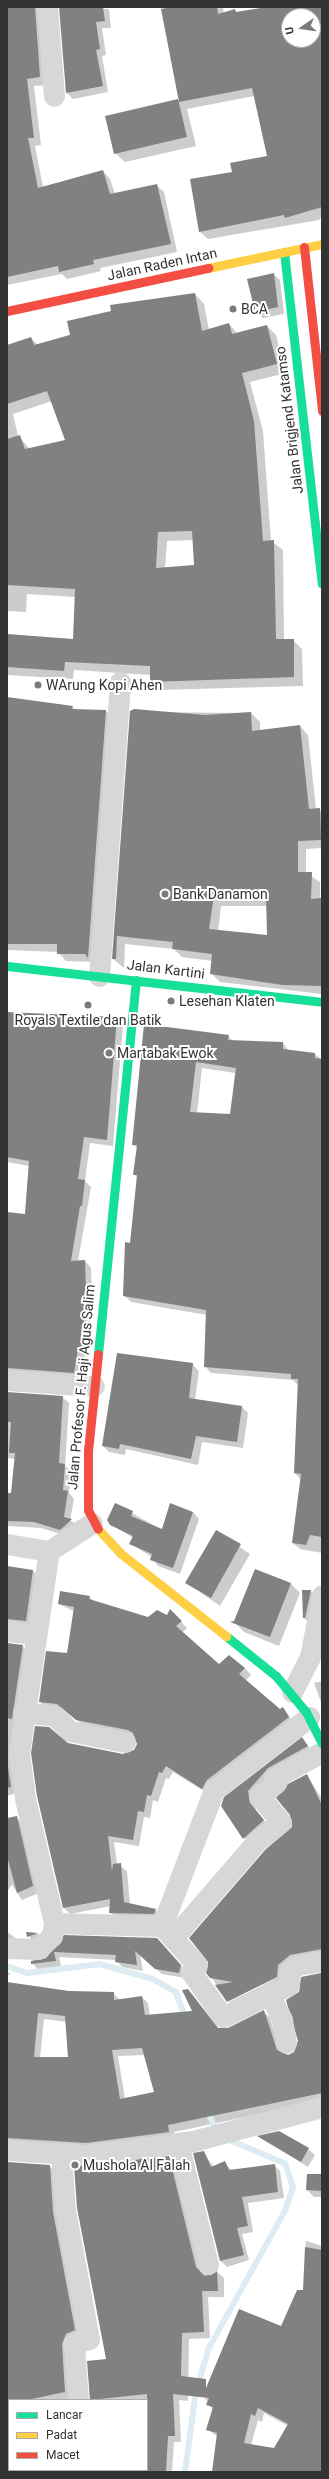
<!DOCTYPE html>
<html>
<head>
<meta charset="utf-8">
<style>
	body { margin:0 }
	#map { position:relative; width:329px; height:2479px; overflow:hidden; background:#fff; font-family:Roboto,sans-serif }
	div>[style] { position:absolute }
	.shadow>* { inset:0; background:#0003 }
	.stream>* { height:5.5px; margin:-2.75px; padding:0 2.75px; transform-origin:2.75px; border-radius:2.75px; background:#ddebf3 }
	.building>* { inset:0; background:#818181 }
	.street>* { height:21px; margin:-10.5px; padding:0 10.5px; transform-origin:10.5px; border-radius:10.5px; background:#d7d7d7 }
	.fast>* { height:9px; margin:-4.5px; padding:0 4.5px; transform-origin:4.5px; border-radius:4.5px; background:#16e098 }
	.slow>* { height:9px; margin:-4.5px; padding:0 4.5px; transform-origin:4.5px; border-radius:4.5px; background:#ffcf43 }
	.jam>* { height:9px; margin:-4.5px; padding:0 4.5px; transform-origin:4.5px; border-radius:4.5px; background:#f24e42 }
	.dots>* { width:11px; height:11px; translate:-50% -50%; box-sizing:border-box; border:2px solid #fff; border-radius:50% }
	span { translate:-50% -50%; white-space:nowrap; text-align:center; line-height:1.15; -webkit-text-stroke:4px #fff; paint-order:stroke }
	.street-label { font-size:14px; color:#333 }
	.poi-label { font-size:14px; color:#333 }
	.left { translate:0 -50%; text-align:left }
	.frame { position:absolute; inset:0; border:8px solid #333; pointer-events:none }
	.legend { position:absolute; left:8px; top:2399px; width:140px; height:72px; box-sizing:border-box; background:#fff; border:1px solid #adadad; margin:0; padding:5px 7px; list-style:none; font-size:12px; color:#333 }
	.legend li { display:flex; align-items:center; gap:8px; height:20px }
	.legend b { width:20px; border:1px solid #adadad }
	.north { position:absolute; left:281px; top:8px; width:40px; height:40px; box-sizing:border-box; background:#fff; border:1px solid #adadad; border-radius:50%; rotate:257deg; font-size:11px; font-weight:700; line-height:16px; text-align:center; color:#333 }
	.north::after { content:''; display:block; margin:auto; width:14px; height:18px; background:#7a7a7a; clip-path:polygon(50% 0,100% 100%,50% 72%,0 100%) }
</style>
</head>
<body>
<div id="map">
	<div class="shadow">
		<div style="clip-path:polygon(7px 7px,36px 7px,43px 13px,48px 85px,34px 86px,41px 145px,35px 146px,43px 187px,103px 171px,110px 179px,115px 194px,156px 185px,164px 192px,177px 252px,100px 268px,101px 271px,67px 279px,62px 274px,7px 285px)"></div>
		<div style="clip-path:polygon(60px 7px,109px 9px,111px 28px,102px 28px,106px 55px,102px 56px,108px 92px,73px 99px,67px 93px)"></div>
		<div style="clip-path:polygon(evenodd,176px 7px,223px 7px,224px 14px,322px 7px,322px 216px,319px 220px,208px 239px,200px 232px,233px 173px,268px 157px,254px 96px,187px 109px,196px 146px,125px 162px,115px 153px,178px 100px,180px 102px,162px 10px,176px 7px,289px 16px,313px 16px,313px 40px,289px 40px,289px 16px)"></div>
		<div style="clip-path:polygon(273px 274px,280px 280px,284px 314px,263px 318px,256px 312px,249px 280px)"></div>
		<div style="clip-path:polygon(321px 274px,322px 274px,322px 286px)"></div>
		<div style="clip-path:polygon(evenodd,195px 294px,204px 304px,209px 330px,229px 324px,238px 334px,267px 326px,276px 335px,286px 373px,250px 382px,263px 431px,271px 541px,283px 550px,284px 640px,293px 640px,302px 649px,303px 686px,160px 690px,151px 681px,151px 675px,74px 670px,73px 679px,7px 675px,7px 635px,74px 640px,76px 597px,27px 594px,26px 612px,7px 611px,7px 346px,31px 338px,38px 345px,195px 294px,52px 401px,66px 441px,30px 449px,18px 436px,13px 414px,52px 401px,195px 294px,194px 540px,195px 566px,165px 568px,167px 541px,194px 540px)"></div>
		<div style="clip-path:polygon(7px 698px,72px 707px,76px 710px,106px 711px,113px 719px,93px 962px,66px 961px,58px 952px,7px 950px)"></div>
		<div style="clip-path:polygon(evenodd,131px 712px,251px 713px,260px 722px,260px 731px,300px 726px,308px 735px,316px 809px,322px 812px,322px 848px,306px 849px,306px 873px,320px 882px,322px 994px,220px 982px,211px 973px,212px 961px,182px 957px,174px 949px,125px 944px,124px 968px,113px 959px,131px 712px,221px 906px,267px 906px,269px 936px,218px 931px,221px 906px)"></div>
		<div style="clip-path:polygon(7px 1013px,116px 1018px,123px 1024px,113px 1146px,90px 1143px,85px 1181px,91px 1187px,78px 1261px,85px 1261px,91px 1268px,92px 1299px,88px 1355px,85px 1355px,80px 1379px,7px 1370px,7px 1213px,25px 1215px,29px 1166px,7px 1162px)"></div>
		<div style="clip-path:polygon(evenodd,145px 1025px,228px 1036px,233px 1041px,283px 1043px,289px 1051px,315px 1054px,322px 1060px,322px 1553px,300px 1549px,293px 1543px,301px 1480px,295px 1473px,298px 1385px,293px 1380px,211px 1373px,205px 1366px,207px 1315px,131px 1302px,124px 1295px,138px 1178px,134px 1174px,138px 1149px,133px 1144px,145px 1025px,202px 1068px,235px 1073px,231px 1115px,197px 1113px,202px 1068px)"></div>
		<div style="clip-path:polygon(192px 1364px,199px 1371px,195px 1400px,242px 1407px,248px 1413px,243px 1448px,202px 1442px,198px 1465px,126px 1449px,125px 1455px,109px 1452px,103px 1446px)"></div>
		<div style="clip-path:polygon(7px 1393px,62px 1397px,69px 1403px,65px 1466px,71px 1471px,69px 1493px,74px 1499px,70px 1520px,78px 1526px,67px 1536px,41px 1528px,7px 1526px,7px 1494px,12px 1494px,15px 1459px,7px 1458px)"></div>
		<div style="clip-path:polygon(116px 1504px,162px 1530px,193px 1512px,199px 1519px,180px 1574px,158px 1566px,152px 1557px,131px 1544px,133px 1538px,111px 1524px)"></div>
		<div style="clip-path:polygon(216px 1531px,250px 1554px,220px 1606px,187px 1583px)"></div>
		<div style="clip-path:polygon(7px 1567px,33px 1571px,39px 1577px,33px 1627px,7px 1629px)"></div>
		<div style="clip-path:polygon(255px 1570px,291px 1584px,300px 1593px,279px 1646px,244px 1632px,235px 1623px)"></div>
		<div style="clip-path:polygon(303px 1591px,311px 1591px,317px 1598px,310px 1624px,304px 1618px)"></div>
		<div style="clip-path:polygon(89px 1597px,95px 1602px,148px 1619px,168px 1616px,171px 1611px,187px 1628px,182px 1633px,220px 1666px,245px 1668px,251px 1675px,245px 1681px,280px 1710px,283px 1708px,295px 1724px,209px 1794px,173px 1772px,169px 1779px,166px 1778px,158px 1802px,153px 1800px,150px 1818px,144px 1817px,139px 1846px,114px 1842px,117px 1864px,127px 1871px,130px 1904px,155px 1910px,162px 1916px,117px 1919px,110px 1912px,111px 1906px,70px 1914px,64px 1908px,38px 1796px,67px 1744px,123px 1755px,134px 1751px,138px 1744px,135px 1737px,84px 1726px,65px 1710px,46px 1708px,40px 1702px,68px 1654px,75px 1612px,59px 1604px)"></div>
		<div style="clip-path:polygon(7px 1643px,22px 1646px,29px 1652px,17px 1793px,7px 1796px)"></div>
		<div style="clip-path:polygon(322px 1681px,322px 1705px,314px 1683px)"></div>
		<div style="clip-path:polygon(302px 1739px,314px 1753px,254px 1798px,256px 1811px,270px 1827px,250px 1845px,222px 1806px)"></div>
		<div style="clip-path:polygon(307px 1775px,322px 1799px,322px 1956px,283px 1984px,234px 2008px,229px 2002px,282px 1976px,227px 2000px,211px 1977px,293px 1827px)"></div>
		<div style="clip-path:polygon(17px 1818px,23px 1824px,39px 1893px,22px 1900px,12px 1885px,7px 1891px,7px 1819px)"></div>
		<div style="clip-path:polygon(7px 1932px,17px 1939px,7px 1946px)"></div>
		<div style="clip-path:polygon(27px 1933px,38px 1934px,43px 1939px,34px 1943px)"></div>
		<div style="clip-path:polygon(65px 1936px,162px 1945px,187px 1972px,185px 1978px,162px 1974px,140px 1955px,143px 1971px,122px 1967px,116px 1960px,59px 1957px,61px 1966px,38px 1970px,32px 1962px,47px 1959px)"></div>
		<div style="clip-path:polygon(7px 1971px,11px 1975px,7px 1975px)"></div>
		<div style="clip-path:polygon(evenodd,320px 1974px,322px 2101px,174px 2132px,175px 2138px,93px 2149px,7px 2148px,7px 2001px,69px 1992px,113px 1993px,120px 2000px,142px 1997px,148px 2003px,150px 2016px,194px 2012px,188px 1990px,219px 2029px,228px 2029px,264px 2012px,270px 2018px,281px 2053px,288px 2056px,295px 2053px,299px 2041px,300px 1992px,320px 1974px,44px 2019px,67px 2022px,69px 2058px,40px 2058px,44px 2019px,320px 1974px,144px 2055px,155px 2093px,125px 2099px,118px 2056px,144px 2055px)"></div>
		<div style="clip-path:polygon(259px 2137px,308px 2149px,315px 2155px,308px 2167px)"></div>
		<div style="clip-path:polygon(203px 2152px,214px 2167px,224px 2162px,232px 2171px,274px 2165px,280px 2171px,284px 2198px,248px 2203px,253px 2232px,242px 2234px,249px 2260px,227px 2267px,221px 2261px)"></div>
		<div style="clip-path:polygon(169px 2157px,175px 2164px,203px 2275px,217px 2272px,224px 2278px,224px 2297px,208px 2297px,210px 2338px,189px 2339px,188px 2401px,179px 2400px,181px 2442px,174px 2442px,172px 2472px,96px 2472px,147px 2470px,147px 2400px,90px 2400px,88px 2362px,107px 2360px)"></div>
		<div style="clip-path:polygon(7px 2162px,49px 2166px,56px 2172px,81px 2337px,72px 2400px,9px 2400px,9px 2470px,79px 2472px,7px 2472px)"></div>
		<div style="clip-path:polygon(322px 2175px,322px 2197px,314px 2197px,307px 2190px)"></div>
		<div style="clip-path:polygon(evenodd,306px 2241px,322px 2246px,322px 2472px,213px 2472px,218px 2437px,207px 2429px,213px 2410px,204px 2397px,282px 2328px,304px 2291px,306px 2241px,264px 2413px,288px 2426px,275px 2450px,251px 2445px,258px 2420px,262px 2422px,264px 2413px)"></div>
	</div>
	<div class="stream">
		<div style="left:7px;top:1966px;width:21px;rotate:19deg"></div>
		<div style="left:27px;top:1973px;width:74px;rotate:-7deg"></div>
		<div style="left:100px;top:1964px;width:55px;rotate:15.8deg"></div>
		<div style="left:153px;top:1979px;width:26px;rotate:29deg"></div>
		<div style="left:176px;top:1992px;width:28px;rotate:69deg"></div>
		<div style="left:207px;top:2109px;width:24px;rotate:66deg"></div>
		<div style="left:185px;top:2472px;width:82px;rotate:-82.3deg"></div>
		<div style="left:196px;top:2391px;width:45px;rotate:-73.2deg"></div>
		<div style="left:209px;top:2348px;width:157px;rotate:-61deg"></div>
		<div style="left:285px;top:2211px;width:24px;rotate:-71deg"></div>
		<div style="left:293px;top:2188px;width:25px;rotate:-108deg"></div>
		<div style="left:285px;top:2164px;width:64px;rotate:-157deg"></div>
	</div>
	<div class="building">
		<div style="clip-path:polygon(7px 7px,35px 7px,40px 77px,27px 79px,34px 138px,28px 138px,38px 188px,103px 170px,110px 194px,157px 184px,171px 244px,93px 260px,94px 264px,59px 272px,58px 266px,7px 277px)"></div>
		<div style="clip-path:polygon(59px 7px,103px 7px,105px 21px,96px 22px,100px 49px,96px 50px,103px 86px,66px 93px)"></div>
		<div style="clip-path:polygon(evenodd,171px 7px,217px 7px,218px 14px,235px 9px,236px 12px,261px 8px,322px 7px,322px 207px,285px 218px,284px 215px,199px 232px,190px 179px,232px 172px,230px 163px,267px 156px,252px 88px,179px 102px,161px 9px,171px 7px,289px 16px,313px 16px,313px 40px,289px 40px,289px 16px)"></div>
		<div style="clip-path:polygon(178px 99px,187px 137px,114px 154px,105px 116px)"></div>
		<div style="clip-path:polygon(274px 273px,278px 307px,255px 312px,247px 279px)"></div>
		<div style="clip-path:polygon(evenodd,195px 293px,202px 331px,229px 323px,232px 334px,267px 325px,277px 364px,242px 373px,254px 421px,263px 541px,274px 540px,276px 639px,294px 639px,294px 677px,150px 682px,150px 666px,65px 662px,64px 671px,7px 667px,7px 634px,73px 639px,75px 589px,7px 585px,7px 439px,20px 435px,25px 449px,65px 440px,47px 391px,7px 404px,7px 345px,31px 337px,34px 345px,70px 335px,67px 321px,111px 311px,110px 305px,195px 293px,192px 531px,194px 565px,156px 568px,158px 532px,192px 531px)"></div>
		<div style="clip-path:polygon(7px 697px,73px 706px,72px 709px,106px 710px,88px 958px,85px 954px,57px 954px,57px 944px,7px 944px)"></div>
		<div style="clip-path:polygon(evenodd,134px 709px,205px 715px,251px 712px,252px 731px,300px 725px,309px 809px,320px 808px,321px 840px,298px 841px,298px 872px,312px 872px,311px 899px,321px 898px,322px 986px,283px 985px,210px 974px,212px 954px,172px 949px,173px 942px,117px 936px,116px 959px,112px 959px,130px 711px,134px 709px,214px 896px,266px 898px,267px 935px,209px 929px,214px 896px)"></div>
		<div style="clip-path:polygon(7px 1012px,117px 1017px,107px 1140px,84px 1137px,78px 1179px,85px 1180px,82px 1206px,80px 1206px,71px 1261px,85px 1260px,86px 1292px,82px 1349px,78px 1349px,74px 1373px,7px 1368px,7px 1212px,25px 1214px,29px 1161px,7px 1157px)"></div>
		<div style="clip-path:polygon(evenodd,144px 1024px,229px 1035px,228px 1040px,283px 1042px,283px 1049px,315px 1053px,315px 1058px,322px 1059px,322px 1537px,310px 1535px,306px 1545px,292px 1543px,301px 1474px,294px 1473px,298px 1379px,291px 1379px,291px 1374px,204px 1367px,206px 1310px,123px 1296px,125px 1242px,130px 1243px,137px 1175px,133px 1175px,137px 1145px,132px 1145px,144px 1024px,196px 1062px,236px 1068px,230px 1114px,190px 1112px,196px 1062px)"></div>
		<div style="clip-path:polygon(117px 1353px,193px 1363px,189px 1398px,242px 1406px,237px 1442px,196px 1436px,191px 1459px,120px 1444px,119px 1449px,102px 1446px)"></div>
		<div style="clip-path:polygon(7px 1392px,63px 1396px,59px 1463px,65px 1464px,63px 1490px,68px 1491px,64px 1517px,72px 1519px,60px 1530px,34px 1522px,7px 1521px,7px 1493px,11px 1493px,15px 1453px,9px 1453px,11px 1422px,7px 1422px)"></div>
		<div style="clip-path:polygon(115px 1503px,133px 1511px,131px 1516px,162px 1529px,170px 1503px,193px 1512px,173px 1568px,150px 1560px,152px 1554px,129px 1544px,133px 1536px,110px 1525px,107px 1520px)"></div>
		<div style="clip-path:polygon(216px 1530px,241px 1544px,211px 1598px,185px 1583px)"></div>
		<div style="clip-path:polygon(7px 1566px,33px 1570px,26px 1621px,7px 1619px)"></div>
		<div style="clip-path:polygon(255px 1569px,291px 1583px,270px 1637px,230px 1622px,234px 1621px)"></div>
		<div style="clip-path:polygon(302px 1590px,311px 1590px,305px 1618px,303px 1618px)"></div>
		<div style="clip-path:polygon(60px 1591px,90px 1596px,89px 1599px,148px 1617px,157px 1610px,167px 1615px,170px 1609px,182px 1621px,176px 1626px,219px 1664px,229px 1655px,245px 1668px,239px 1674px,280px 1709px,283px 1707px,289px 1717px,207px 1780px,202px 1789px,166px 1766px,162px 1773px,159px 1772px,151px 1796px,147px 1795px,144px 1812px,138px 1811px,133px 1840px,108px 1836px,112px 1871px,113px 1864px,121px 1863px,124px 1902px,156px 1909px,154px 1914px,109px 1913px,110px 1899px,63px 1908px,37px 1796px,31px 1753px,35px 1726px,49px 1727px,68px 1743px,123px 1754px,134px 1750px,137px 1744px,133px 1733px,128px 1730px,76px 1720px,57px 1704px,39px 1702px,46px 1651px,67px 1653px,74px 1607px,58px 1604px)"></div>
		<div style="clip-path:polygon(7px 1643px,23px 1645px,12px 1719px,7px 1718px)"></div>
		<div style="clip-path:polygon(302px 1737px,308px 1746px,268px 1768px,248px 1791px,250px 1803px,264px 1820px,243px 1839px,221px 1806px,224px 1797px)"></div>
		<div style="clip-path:polygon(7px 1760px,11px 1787px,7px 1788px)"></div>
		<div style="clip-path:polygon(307px 1774px,322px 1805px,322px 1949px,290px 1955px,278px 1965px,277px 1977px,227px 2002px,215px 1985px,233px 1982px,210px 1978px,206px 1973px,208px 1962px,189px 1938px,266px 1849px,292px 1827px,290px 1815px,276px 1798px,288px 1784px)"></div>
		<div style="clip-path:polygon(17px 1816px,33px 1886px,17px 1893px,7px 1856px,7px 1818px)"></div>
		<div style="clip-path:polygon(26px 1932px,38px 1933px,27px 1937px)"></div>
		<div style="clip-path:polygon(64px 1935px,157px 1938px,181px 1965px,179px 1973px,155px 1969px,135px 1951px,137px 1965px,115px 1962px,116px 1955px,54px 1952px,56px 1961px,31px 1964px,31px 1961px,46px 1958px)"></div>
		<div style="clip-path:polygon(evenodd,321px 1973px,322px 2093px,168px 2125px,169px 2132px,86px 2143px,7px 2138px,7px 1982px,69px 1991px,114px 1992px,114px 2000px,142px 1996px,145px 2015px,192px 2011px,182px 1990px,188px 1989px,218px 2028px,228px 2028px,264px 2010px,277px 2050px,288px 2055px,294px 2052px,298px 2041px,286px 2000px,299px 1992px,301px 1977px,321px 1973px,38px 2013px,65px 2016px,68px 2057px,34px 2057px,38px 2013px,321px 1973px,142px 2048px,154px 2092px,120px 2099px,112px 2050px,142px 2048px)"></div>
		<div style="clip-path:polygon(279px 2131px,309px 2148px,301px 2162px,257px 2136px)"></div>
		<div style="clip-path:polygon(204px 2151px,211px 2167px,225px 2161px,229px 2170px,275px 2164px,278px 2192px,242px 2197px,248px 2226px,237px 2228px,244px 2255px,220px 2261px,193px 2153px)"></div>
		<div style="clip-path:polygon(evenodd,169px 2156px,196px 2267px,205px 2276px,217px 2271px,218px 2291px,202px 2291px,204px 2332px,182px 2333px,181px 2376px,206px 2379px,206px 2388px,239px 2309px,281px 2326px,297px 2290px,303px 2290px,305px 2247px,322px 2250px,322px 2472px,212px 2472px,217px 2433px,206px 2430px,213px 2407px,206px 2405px,209px 2398px,173px 2394px,175px 2436px,168px 2436px,166px 2472px,147px 2472px,147px 2394px,90px 2400px,87px 2361px,106px 2359px,77px 2208px,74px 2166px,169px 2156px,258px 2408px,288px 2424px,274px 2448px,244px 2443px,251px 2414px,255px 2416px,258px 2408px)"></div>
		<div style="clip-path:polygon(7px 2162px,50px 2165px,53px 2212px,75px 2330px,66px 2334px,62px 2344px,65px 2392px,27px 2400px,7px 2400px)"></div>
		<div style="clip-path:polygon(307px 2174px,322px 2174px,322px 2191px,306px 2190px)"></div>
	</div>
	<div class="street">
		<div style="left:47px;top:7px;width:89px;rotate:85.5deg"></div>
		<div style="left:99px;top:976px;width:295px;rotate:-85.9deg"></div>
		<div style="left:7px;top:1380px;width:87px;rotate:3.9deg"></div>
		<div style="left:7px;top:1544px;width:43px;rotate:9.5deg"></div>
		<div style="left:49px;top:1551px;width:51px;rotate:-33.1deg"></div>
		<div style="left:7px;top:1631px;width:28px;rotate:6deg"></div>
		<div style="left:292px;top:1692px;width:39px;rotate:-63deg"></div>
		<div style="left:310px;top:1657px;width:63px;rotate:-79deg"></div>
		<div style="left:23px;top:1712px;width:32px;rotate:7deg"></div>
		<div style="left:55px;top:1716px;width:21px;rotate:45deg"></div>
		<div style="left:70px;top:1731px;width:56px;rotate:11.3deg"></div>
		<div style="left:54px;top:1923px;width:108px;rotate:1.6deg"></div>
		<div style="left:162px;top:1926px;width:52px;rotate:48.1deg"></div>
		<div style="left:197px;top:1965px;width:9px;rotate:131deg"></div>
		<div style="left:191px;top:1972px;width:55px;rotate:54.6deg"></div>
		<div style="left:223px;top:2017px;width:73px;rotate:-25.9deg"></div>
		<div style="left:289px;top:1985px;width:14px;rotate:-90deg"></div>
		<div style="left:289px;top:1971px;width:10px;rotate:-37deg"></div>
		<div style="left:297px;top:1965px;width:25px;rotate:-9deg"></div>
		<div style="left:162px;top:1926px;width:146px;rotate:-69.1deg"></div>
		<div style="left:214px;top:1790px;width:120px;rotate:-37.5deg"></div>
		<div style="left:173px;top:1938px;width:130px;rotate:-49.1deg"></div>
		<div style="left:258px;top:1840px;width:29px;rotate:-38deg"></div>
		<div style="left:281px;top:1822px;width:34px;rotate:-130deg"></div>
		<div style="left:259px;top:1796px;width:21px;rotate:-37deg"></div>
		<div style="left:276px;top:1783px;width:5px;rotate:-112deg"></div>
		<div style="left:274px;top:1778px;width:55px;rotate:-28.4deg"></div>
		<div style="left:7px;top:1948px;width:31px;rotate:2deg"></div>
		<div style="left:38px;top:1949px;width:19px;rotate:-43deg"></div>
		<div style="left:52px;top:1936px;width:13px;rotate:-81deg"></div>
		<div style="left:54px;top:1923px;width:128px;rotate:-103.1deg"></div>
		<div style="left:25px;top:1798px;width:45px;rotate:-97.6deg"></div>
		<div style="left:19px;top:1753px;width:204px;rotate:-81.6deg"></div>
		<div style="left:269px;top:1993px;width:30px;rotate:64deg"></div>
		<div style="left:282px;top:2020px;width:23px;rotate:80deg"></div>
		<div style="left:178px;top:2143px;width:125px;rotate:76.1deg"></div>
		<div style="left:7px;top:2150px;width:79px;rotate:3.6deg"></div>
		<div style="left:86px;top:2155px;width:108px;rotate:-7.5deg"></div>
		<div style="left:193px;top:2141px;width:133px;rotate:-14.8deg"></div>
		<div style="left:61px;top:2156px;width:54px;rotate:85.8deg"></div>
		<div style="left:65px;top:2210px;width:131px;rotate:79.5deg"></div>
		<div style="left:89px;top:2339px;width:16px;rotate:165deg"></div>
		<div style="left:74px;top:2343px;width:57px;rotate:86deg"></div>
		<div style="left:83px;top:2470px;width:2px;rotate:90deg"></div>
	</div>
	<div class="fast">
		<div style="left:284px;top:252px;width:334px;rotate:83.5deg"></div>
		<div style="left:7px;top:966px;width:317px;rotate:6.5deg"></div>
		<div style="left:98px;top:1354px;width:376px;rotate:-84.2deg"></div>
		<div style="left:226px;top:1636px;width:64px;rotate:38.7deg"></div>
		<div style="left:276px;top:1676px;width:47px;rotate:50.2deg"></div>
		<div style="left:306px;top:1712px;width:35px;rotate:63deg"></div>
	</div>
	<div class="slow">
		<div style="left:208px;top:268px;width:116px;rotate:-11.9deg"></div>
		<div style="left:98px;top:1529px;width:33px;rotate:47deg"></div>
		<div style="left:120px;top:1553px;width:135px;rotate:38.1deg"></div>
	</div>
	<div class="jam">
		<div style="left:304px;top:247px;width:165px;rotate:83.7deg"></div>
		<div style="left:7px;top:311px;width:206px;rotate:-12.1deg"></div>
		<div style="left:98px;top:1354px;width:97px;rotate:95.9deg"></div>
		<div style="left:88px;top:1450px;width:60px;rotate:90deg"></div>
		<div style="left:88px;top:1510px;width:21px;rotate:62deg"></div>
	</div>
	<div class="dots">
		<div style="left:233px;top:309px;background:#7a7a7a"></div>
		<div style="left:38px;top:685px;background:#7a7a7a"></div>
		<div style="left:165px;top:894px;background:#7a7a7a"></div>
		<div style="left:171px;top:1001px;background:#7a7a7a"></div>
		<div style="left:88px;top:1005px;background:#7a7a7a"></div>
		<div style="left:109px;top:1053px;background:#7a7a7a"></div>
		<div style="left:75px;top:2165px;background:#7a7a7a"></div>
	</div>
	<div class="street-label">
		<span style="left:162px;top:264px;rotate:-12deg">Jalan Raden Intan</span>
		<span style="left:289px;top:420px;rotate:-97deg">Jalan Brigjend Katamso</span>
		<span style="left:166px;top:969px;rotate:7deg">Jalan Kartini</span>
		<span style="left:81px;top:1387px;rotate:-85deg">Jalan Profesor F. Haji Agus Salim</span>
	</div>
	<div class="poi-label">
		<span class="left" style="left:241px;top:309px">BCA</span>
		<span class="left" style="left:46px;top:685px">WArung Kopi Ahen</span>
		<span class="left" style="left:173px;top:894px">Bank Danamon</span>
		<span class="left" style="left:179px;top:1001px">Lesehan Klaten</span>
		<span style="left:88px;top:1020px">Royals Textile dan Batik</span>
		<span class="left" style="left:117px;top:1053px">Martabak Ewok</span>
		<span class="left" style="left:83px;top:2165px">Mushola Al Falah</span>
	</div>
	<div class="frame"></div>
	<ul class="legend">
	<li><b style="height:5px;background:#16e098"></b>Lancar</li>
	<li><b style="height:5px;background:#ffcf43"></b>Padat</li>
	<li><b style="height:5px;background:#f24e42"></b>Macet</li>
	</ul>
	<div class="north">U</div>
</div>
</body>
</html>
